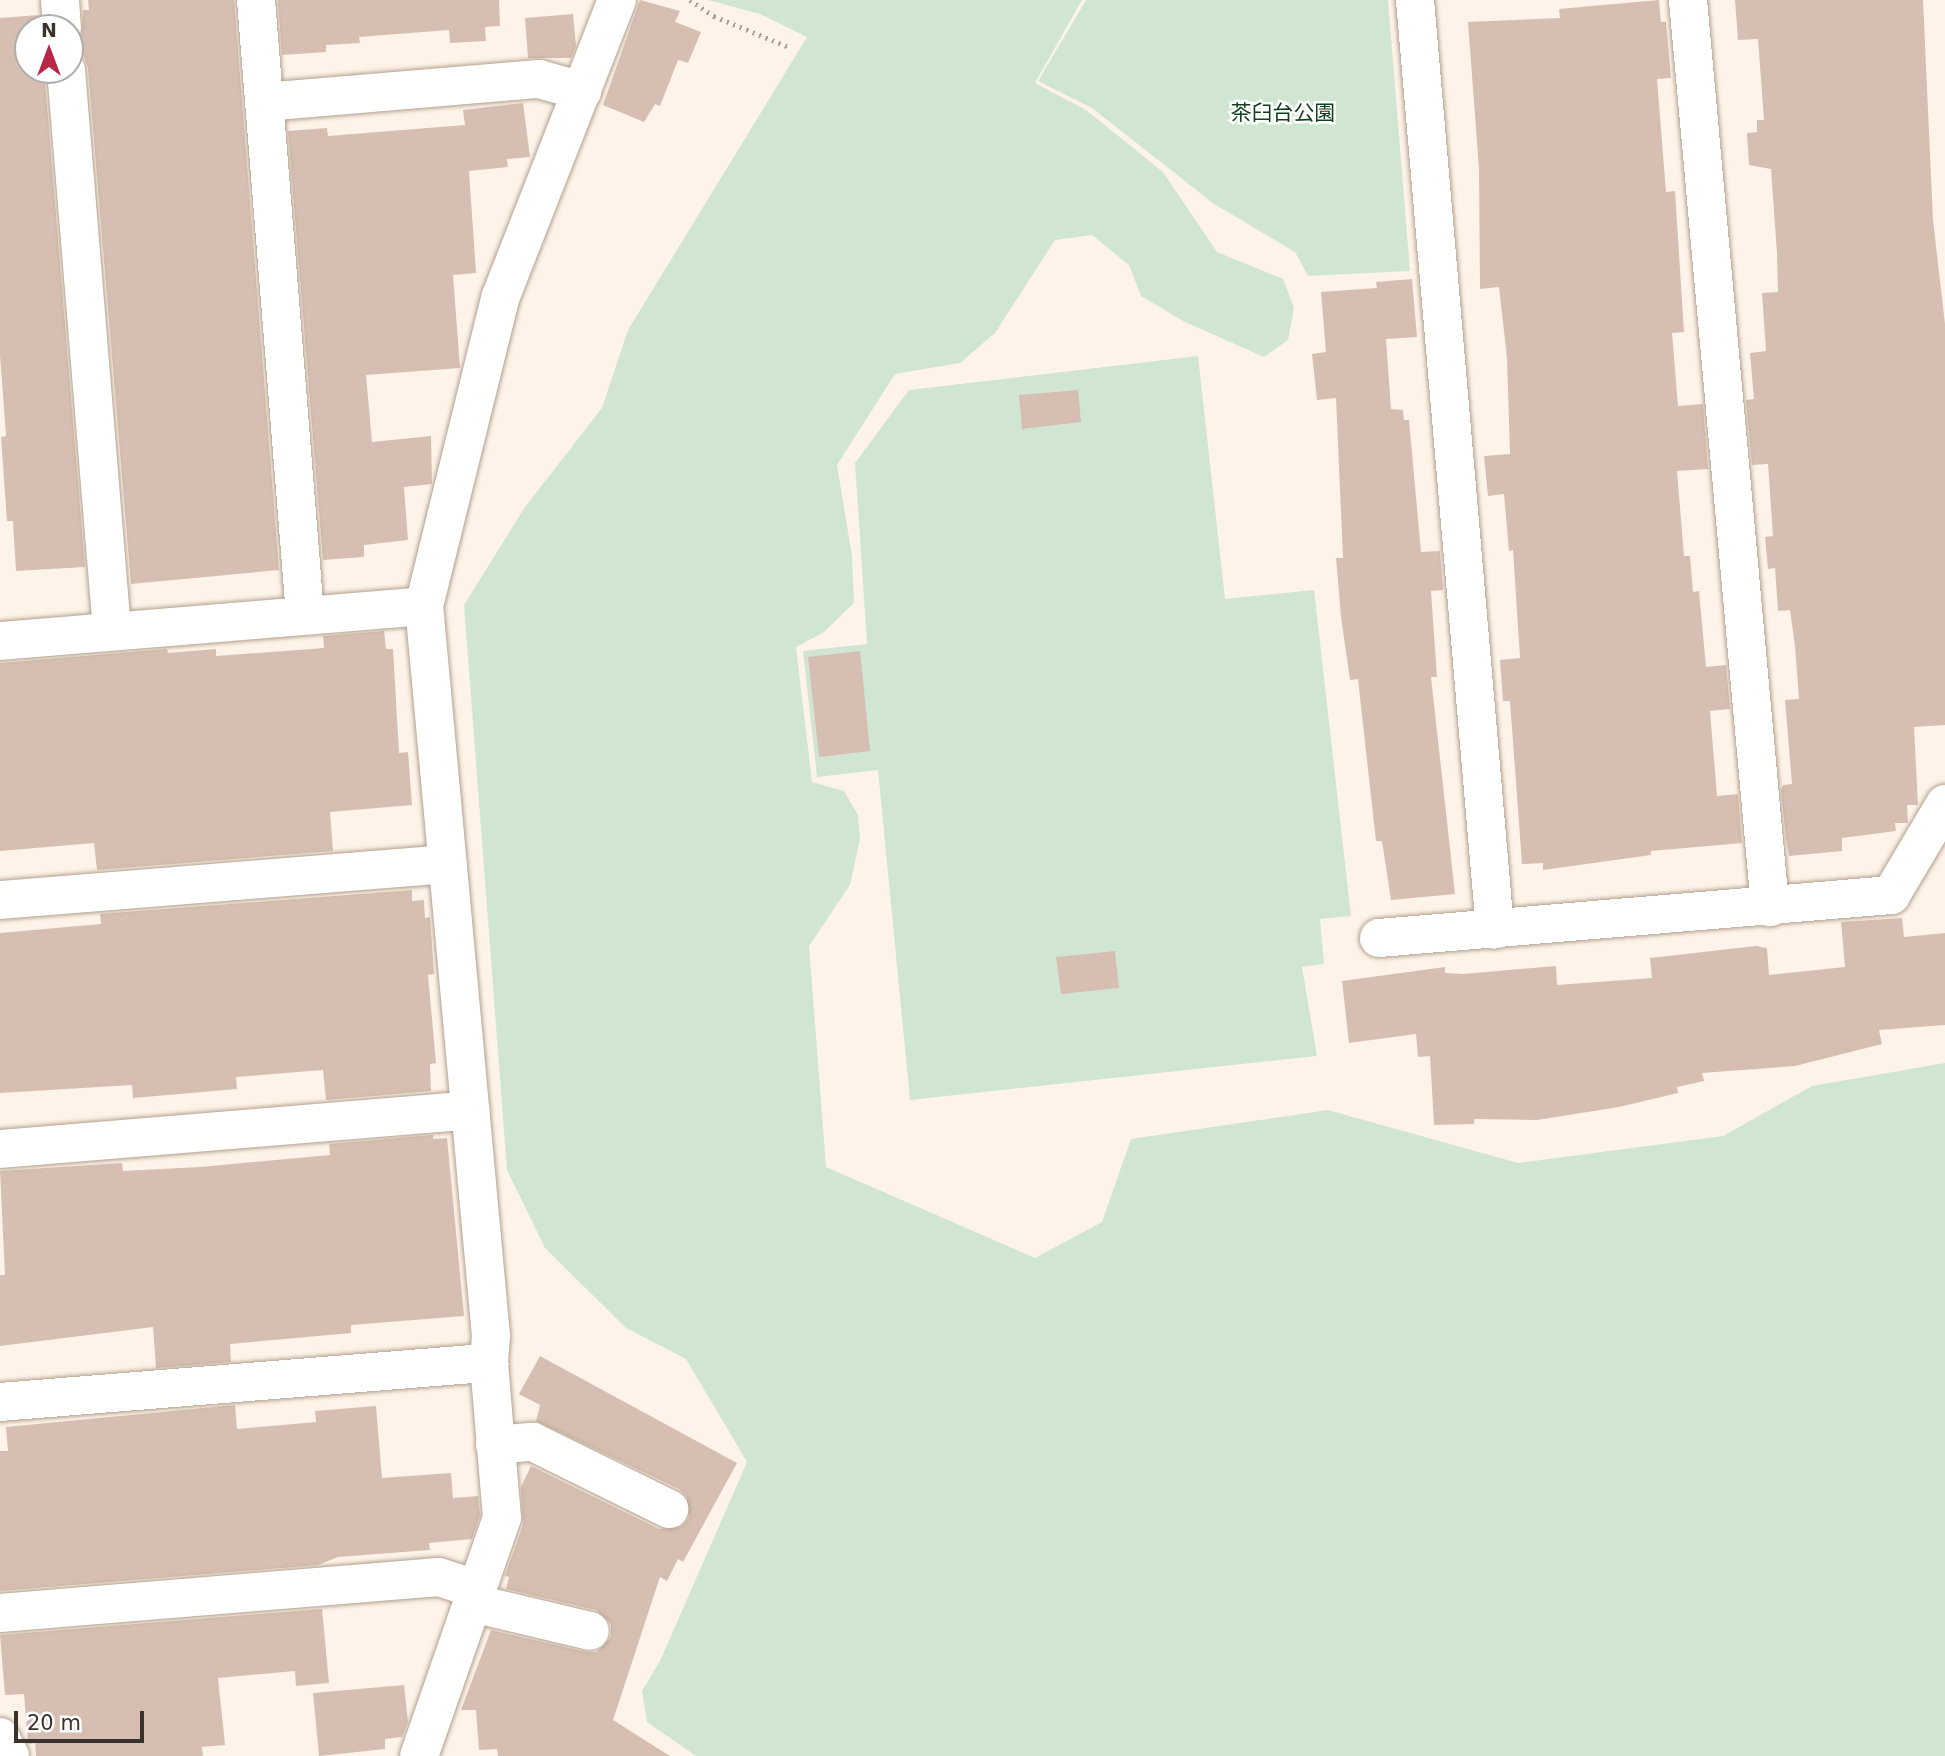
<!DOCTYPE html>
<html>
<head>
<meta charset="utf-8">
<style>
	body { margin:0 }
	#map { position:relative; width:1945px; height:1756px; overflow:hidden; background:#fef3e8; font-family:"DejaVu Sans","Noto Sans JP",sans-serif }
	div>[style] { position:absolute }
	.green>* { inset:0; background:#d0e6d3 }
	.building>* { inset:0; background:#d6bfb2 }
	.path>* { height:4.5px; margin-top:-2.25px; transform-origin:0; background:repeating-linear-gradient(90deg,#aba198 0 2px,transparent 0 7px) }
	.roads { filter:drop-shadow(0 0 2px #b2a08f) drop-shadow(0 0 2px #b2a08f) }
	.minor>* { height:38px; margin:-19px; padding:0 19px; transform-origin:19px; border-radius:19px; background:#fff }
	span { translate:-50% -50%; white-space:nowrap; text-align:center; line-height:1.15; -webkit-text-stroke:5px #fff; paint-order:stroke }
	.park-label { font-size:21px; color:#14401e }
	.north { position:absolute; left:14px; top:14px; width:70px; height:70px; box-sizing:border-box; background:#fff; border:2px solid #b0adaa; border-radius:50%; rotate:0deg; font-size:19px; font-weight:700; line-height:28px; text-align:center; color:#3a322b }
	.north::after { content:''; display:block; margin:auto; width:24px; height:32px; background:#b82746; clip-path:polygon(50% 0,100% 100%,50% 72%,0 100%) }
	.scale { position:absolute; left:14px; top:1711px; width:130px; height:32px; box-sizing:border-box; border:4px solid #3a322b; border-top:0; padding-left:9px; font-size:21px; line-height:24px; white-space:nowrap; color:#3a322b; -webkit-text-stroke:5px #fff; paint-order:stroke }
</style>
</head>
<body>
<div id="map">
	<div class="green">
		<div style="clip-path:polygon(708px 0,1082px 0,1035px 83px,1086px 110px,1163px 172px,1217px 252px,1283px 279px,1294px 308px,1288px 340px,1264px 357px,1185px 322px,1141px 296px,1129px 265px,1092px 235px,1055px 240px,995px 333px,960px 363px,895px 374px,837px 465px,852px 556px,854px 603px,824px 632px,796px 647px,812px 782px,844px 791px,858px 815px,860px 839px,850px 885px,809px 946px,826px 1167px,1035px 1258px,1102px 1222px,1131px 1139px,1328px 1110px,1518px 1163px,1723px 1136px,1812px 1086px,1945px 1063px,1945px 1756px,696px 1756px,647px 1722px,642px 1691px,660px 1661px,747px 1462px,686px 1359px,626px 1328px,545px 1248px,507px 1170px,464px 605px,525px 507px,602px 408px,628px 330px,807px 37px,760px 14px)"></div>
		<div style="clip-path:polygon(1086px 0,1388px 0,1410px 271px,1308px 276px,1295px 252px,1214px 204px,1092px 108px,1038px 81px)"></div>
		<div style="clip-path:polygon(1198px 356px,1225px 599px,1314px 590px,1351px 916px,1320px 919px,1324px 964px,1302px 967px,1317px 1056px,910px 1100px,878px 770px,817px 777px,803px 651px,867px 644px,855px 463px,909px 390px)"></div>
	</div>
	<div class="building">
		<div style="clip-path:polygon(88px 0,234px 0,279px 570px,131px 584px,88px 68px,84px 57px,70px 49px,82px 37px,83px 10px,89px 10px)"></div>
		<div style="clip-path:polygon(278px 0,499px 0,500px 26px,485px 27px,486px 41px,450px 43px,449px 30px,359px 37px,360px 43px,326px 45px,326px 52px,282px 55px)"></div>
		<div style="clip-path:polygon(640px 0,680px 11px,675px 22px,701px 32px,688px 63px,678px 60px,660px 106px,655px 104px,644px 122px,603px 105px)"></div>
		<div style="clip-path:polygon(1659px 0,1661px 22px,1666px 22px,1671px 78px,1657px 79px,1666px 192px,1675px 191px,1684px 332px,1672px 333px,1678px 406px,1703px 404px,1708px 469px,1677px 471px,1684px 556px,1690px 556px,1693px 592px,1699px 591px,1706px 667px,1726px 665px,1730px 709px,1710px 711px,1717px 796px,1738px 794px,1742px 843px,1651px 851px,1651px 855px,1543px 870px,1543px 863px,1522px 864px,1510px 701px,1503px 701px,1500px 660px,1520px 658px,1513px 550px,1509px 551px,1504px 494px,1488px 496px,1484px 456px,1510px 454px,1507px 358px,1499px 287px,1480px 289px,1479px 169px,1468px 22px,1560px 18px,1559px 9px)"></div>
		<div style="clip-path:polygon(1735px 0,1923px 0,1933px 220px,1945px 324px,1945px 725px,1914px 727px,1918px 805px,1907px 805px,1908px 823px,1895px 823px,1896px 831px,1842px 838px,1842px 851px,1789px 856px,1786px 839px,1781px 790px,1783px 785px,1792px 784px,1785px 700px,1799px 699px,1795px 646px,1790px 610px,1778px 611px,1775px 568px,1768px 569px,1765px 537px,1773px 536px,1768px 464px,1752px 465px,1746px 400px,1754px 399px,1750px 353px,1766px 351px,1762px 293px,1778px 292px,1777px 253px,1771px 169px,1749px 165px,1747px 133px,1757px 132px,1757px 120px,1764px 120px,1758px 39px,1738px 40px)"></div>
		<div style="clip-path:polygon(573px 14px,576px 46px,571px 58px,528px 58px,525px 18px)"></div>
		<div style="clip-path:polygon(39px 15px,40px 28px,28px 28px,28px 70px,44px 70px,85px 567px,16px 571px,13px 521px,7px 521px,1px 437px,6px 436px,0 355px,0 18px)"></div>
		<div style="clip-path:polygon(523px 103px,530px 157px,507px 159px,508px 167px,469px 171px,476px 273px,453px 275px,460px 368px,366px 375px,372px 442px,431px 436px,432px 484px,404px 487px,408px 540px,364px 545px,364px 557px,323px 560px,288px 131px,327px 128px,328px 136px,465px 125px,463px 110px)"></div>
		<div style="clip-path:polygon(1412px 279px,1417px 337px,1386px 339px,1391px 409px,1403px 410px,1404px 420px,1409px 420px,1421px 552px,1440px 551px,1443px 590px,1431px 591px,1437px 677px,1431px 677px,1455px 894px,1391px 900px,1382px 841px,1376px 841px,1358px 679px,1350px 680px,1341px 617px,1336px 558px,1343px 558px,1336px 398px,1317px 400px,1312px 354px,1326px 352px,1321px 292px,1377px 288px,1376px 282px)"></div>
		<div style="clip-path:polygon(1078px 390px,1081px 422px,1022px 429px,1019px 395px)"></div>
		<div style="clip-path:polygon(384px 631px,386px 649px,393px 649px,399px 753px,408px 752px,412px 805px,330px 812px,333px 851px,97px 870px,94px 843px,0 851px,0 663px,167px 649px,168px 653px,216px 649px,216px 656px,324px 648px,323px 636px)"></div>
		<div style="clip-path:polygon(860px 651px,870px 751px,819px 757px,808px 657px)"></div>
		<div style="clip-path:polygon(412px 890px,412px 901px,424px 900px,425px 918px,430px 917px,434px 974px,428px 975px,436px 1063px,430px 1064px,431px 1091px,326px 1100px,323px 1070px,236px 1077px,237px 1089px,133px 1098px,132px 1085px,0 1093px,0 933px,101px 924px,100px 914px)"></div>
		<div style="clip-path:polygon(1902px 918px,1904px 937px,1945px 933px,1945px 1025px,1879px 1030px,1882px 1044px,1795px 1066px,1702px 1073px,1704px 1081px,1677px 1087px,1678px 1093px,1619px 1107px,1537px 1120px,1474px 1119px,1474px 1124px,1434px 1125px,1430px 1056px,1418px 1057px,1416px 1034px,1349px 1043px,1342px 981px,1445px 967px,1445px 973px,1463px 974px,1556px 966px,1557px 985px,1652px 978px,1650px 958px,1756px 946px,1767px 948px,1769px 975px,1845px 967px,1841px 922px)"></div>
		<div style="clip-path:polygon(1115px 951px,1119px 988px,1061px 994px,1056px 957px)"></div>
		<div style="clip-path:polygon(433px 1135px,433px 1139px,447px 1138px,464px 1316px,351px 1325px,351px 1333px,230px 1344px,231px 1362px,156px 1368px,153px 1327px,0 1346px,0 1275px,5px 1275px,0 1171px,122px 1163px,123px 1171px,200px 1167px,330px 1155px,329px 1144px)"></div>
		<div style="clip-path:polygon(540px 1356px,737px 1463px,683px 1562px,678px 1559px,667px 1581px,660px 1577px,613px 1720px,670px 1756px,498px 1756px,497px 1749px,479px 1750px,476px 1710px,461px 1710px,491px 1630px,586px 1652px,597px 1652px,611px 1637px,611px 1624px,596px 1610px,506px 1589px,509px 1577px,505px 1576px,523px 1525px,521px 1487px,531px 1466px,659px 1529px,681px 1527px,689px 1518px,687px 1497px,679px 1489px,536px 1421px,540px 1405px,519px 1394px)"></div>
		<div style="clip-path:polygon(235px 1405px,237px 1429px,316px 1422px,315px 1411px,376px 1406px,382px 1478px,451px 1473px,453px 1498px,478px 1496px,480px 1515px,472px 1539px,429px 1543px,430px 1550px,338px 1557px,318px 1565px,0 1591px,0 1451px,8px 1451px,6px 1427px)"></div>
		<div style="clip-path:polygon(322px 1609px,329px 1683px,296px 1686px,295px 1671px,218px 1678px,225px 1745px,202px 1747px,203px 1756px,36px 1756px,35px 1743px,28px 1744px,24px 1694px,5px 1695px,0 1635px)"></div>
		<div style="clip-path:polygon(404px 1685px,408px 1722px,402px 1737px,385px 1739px,385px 1749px,319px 1756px,313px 1693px)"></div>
	</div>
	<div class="path">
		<div style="left:690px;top:0;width:29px;rotate:34deg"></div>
		<div style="left:714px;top:16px;width:81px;rotate:22.5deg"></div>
	</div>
	<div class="roads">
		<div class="minor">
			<div style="left:60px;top:0;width:28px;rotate:86deg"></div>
			<div style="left:256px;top:0;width:617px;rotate:85.44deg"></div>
			<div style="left:1415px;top:0;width:933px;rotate:85.08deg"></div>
			<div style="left:1688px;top:0;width:911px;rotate:84.83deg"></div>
			<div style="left:66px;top:70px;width:563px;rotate:85.31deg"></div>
			<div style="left:264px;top:102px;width:276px;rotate:-4.8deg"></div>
			<div style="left:539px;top:79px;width:45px;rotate:15.6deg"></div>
			<div style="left:0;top:641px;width:425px;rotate:-4.7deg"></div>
			<div style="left:0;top:900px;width:449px;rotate:-4.6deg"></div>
			<div style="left:1379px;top:938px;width:514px;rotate:-4.8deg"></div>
			<div style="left:1891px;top:895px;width:106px;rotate:-59.3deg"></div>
			<div style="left:0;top:1149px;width:472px;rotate:-4.7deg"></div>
			<div style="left:0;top:1402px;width:491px;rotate:-4.6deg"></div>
			<div style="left:495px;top:1445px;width:38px;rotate:-5deg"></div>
			<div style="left:533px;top:1442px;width:152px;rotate:26.2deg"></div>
			<div style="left:472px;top:1603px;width:121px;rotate:13.3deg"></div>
			<div style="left:0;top:1613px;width:440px;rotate:-4.7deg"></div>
			<div style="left:439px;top:1577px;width:40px;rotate:18deg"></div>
			<div style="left:0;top:1737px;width:21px;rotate:62deg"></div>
			<div style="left:419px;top:1756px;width:252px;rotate:-70.8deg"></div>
			<div style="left:502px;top:1518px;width:156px;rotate:-94.8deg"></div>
			<div style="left:489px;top:1363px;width:27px;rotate:-86deg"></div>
			<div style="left:491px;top:1336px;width:733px;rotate:-95.24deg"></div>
			<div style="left:424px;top:606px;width:319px;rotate:-76.1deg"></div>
			<div style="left:501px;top:296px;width:318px;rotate:-68.6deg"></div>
		</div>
	</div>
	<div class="park-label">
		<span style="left:1283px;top:113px">茶臼台公園</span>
	</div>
	<div class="north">N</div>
	<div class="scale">20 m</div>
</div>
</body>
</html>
